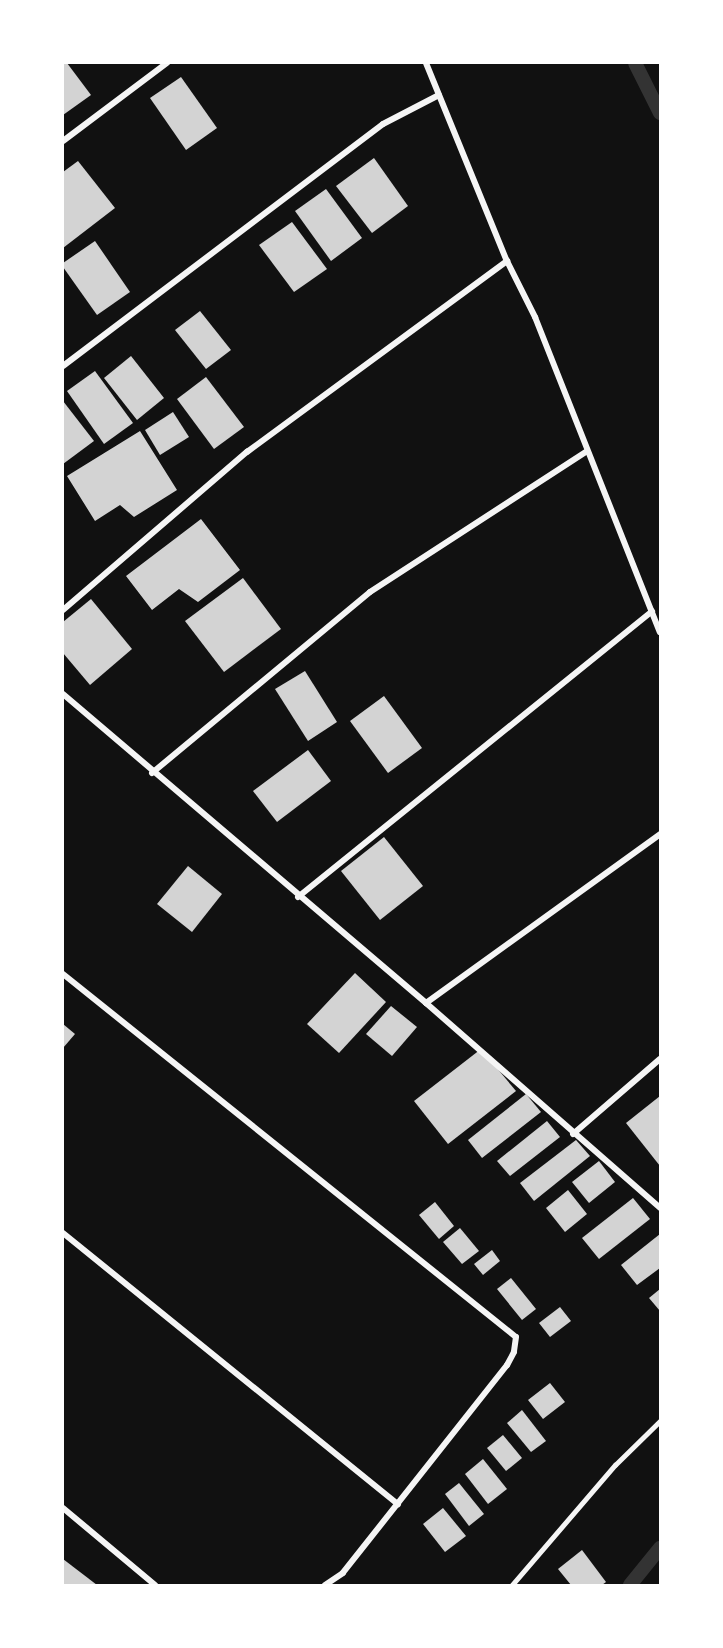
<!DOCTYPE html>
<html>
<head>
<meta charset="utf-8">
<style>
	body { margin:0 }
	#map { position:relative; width:723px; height:1648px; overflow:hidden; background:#111; font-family:Manrope,sans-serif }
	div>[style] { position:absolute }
	.stream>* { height:14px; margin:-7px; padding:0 7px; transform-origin:7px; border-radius:7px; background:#333 }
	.building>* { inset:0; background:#d3d3d3 }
	.service>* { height:4.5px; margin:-2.25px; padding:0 2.25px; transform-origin:2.25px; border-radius:2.25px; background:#f5f5f5 }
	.minor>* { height:6px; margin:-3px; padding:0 3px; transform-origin:3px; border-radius:3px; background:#f5f5f5 }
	span { translate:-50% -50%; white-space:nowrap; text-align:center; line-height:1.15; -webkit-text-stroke:4.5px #fff; paint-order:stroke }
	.frame { position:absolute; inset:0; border:64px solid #fff; pointer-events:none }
</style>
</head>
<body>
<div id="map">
	<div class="stream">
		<div style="left:635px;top:63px;width:56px;rotate:63.4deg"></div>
		<div style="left:630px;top:1585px;width:48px;rotate:-51deg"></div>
	</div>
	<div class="building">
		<div style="clip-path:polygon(63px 63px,67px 63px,91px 95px,63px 115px)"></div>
		<div style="clip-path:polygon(181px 77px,217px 128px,186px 150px,150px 98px)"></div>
		<div style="clip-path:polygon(374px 158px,408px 206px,372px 233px,336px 186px)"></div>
		<div style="clip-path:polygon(78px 161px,115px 208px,63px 248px,63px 172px)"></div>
		<div style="clip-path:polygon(326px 189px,362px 238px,331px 261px,295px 211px)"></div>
		<div style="clip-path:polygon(292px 222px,327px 269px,294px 292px,259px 245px)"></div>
		<div style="clip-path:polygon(95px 241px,130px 292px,97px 315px,63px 267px,63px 263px)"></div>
		<div style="clip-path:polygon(200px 311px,231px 350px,206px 369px,175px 330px)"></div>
		<div style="clip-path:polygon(131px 356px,164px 398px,137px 420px,104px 378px)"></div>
		<div style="clip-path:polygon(95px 371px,133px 423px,104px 444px,67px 391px)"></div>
		<div style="clip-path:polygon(206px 377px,244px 427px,214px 449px,177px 399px)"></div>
		<div style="clip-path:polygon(63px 401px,94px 441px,63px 464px)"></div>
		<div style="clip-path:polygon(173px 412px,189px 437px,160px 455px,145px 430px)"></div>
		<div style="clip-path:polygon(140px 431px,177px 490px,134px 517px,120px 505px,95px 521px,67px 476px)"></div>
		<div style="clip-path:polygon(201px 519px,240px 570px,198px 602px,179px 589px,152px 610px,126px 576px)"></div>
		<div style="clip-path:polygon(243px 578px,281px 629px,224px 672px,185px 621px)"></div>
		<div style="clip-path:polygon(91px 599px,132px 649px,90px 685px,63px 653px,63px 622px)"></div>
		<div style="clip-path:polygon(305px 671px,337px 722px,308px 741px,275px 689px)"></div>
		<div style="clip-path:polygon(384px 696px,422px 748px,388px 773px,350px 721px)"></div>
		<div style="clip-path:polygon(308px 750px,331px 781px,277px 822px,253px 791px)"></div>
		<div style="clip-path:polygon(384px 837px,423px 886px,380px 920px,341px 871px)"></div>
		<div style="clip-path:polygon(188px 866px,222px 894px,192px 932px,157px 904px)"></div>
		<div style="clip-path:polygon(355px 973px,386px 1002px,339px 1053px,307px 1024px)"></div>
		<div style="clip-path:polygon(391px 1006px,417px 1027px,392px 1056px,366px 1034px)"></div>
		<div style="clip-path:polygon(63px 1024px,75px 1034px,63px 1048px)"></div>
		<div style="clip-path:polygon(481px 1049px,516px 1091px,448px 1144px,414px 1101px)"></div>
		<div style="clip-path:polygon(526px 1094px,541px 1112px,482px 1158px,468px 1140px)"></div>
		<div style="clip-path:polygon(660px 1096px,660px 1166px,626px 1123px)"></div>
		<div style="clip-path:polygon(547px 1121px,560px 1137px,510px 1176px,497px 1161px)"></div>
		<div style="clip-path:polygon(576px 1140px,590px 1156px,534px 1201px,520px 1183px)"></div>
		<div style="clip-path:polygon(599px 1161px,615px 1182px,589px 1203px,572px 1182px)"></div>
		<div style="clip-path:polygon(568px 1190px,587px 1214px,565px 1232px,546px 1208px)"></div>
		<div style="clip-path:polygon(633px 1198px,650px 1219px,599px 1259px,582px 1238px)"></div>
		<div style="clip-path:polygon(435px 1202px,454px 1226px,439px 1239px,419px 1215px)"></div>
		<div style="clip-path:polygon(460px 1228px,479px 1251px,462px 1264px,443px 1242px)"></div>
		<div style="clip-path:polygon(660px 1234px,660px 1268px,637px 1285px,621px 1265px)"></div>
		<div style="clip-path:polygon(492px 1250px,500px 1261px,483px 1275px,474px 1264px)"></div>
		<div style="clip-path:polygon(511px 1278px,536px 1309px,522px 1320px,497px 1289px)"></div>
		<div style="clip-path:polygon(660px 1289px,660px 1311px,649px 1298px)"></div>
		<div style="clip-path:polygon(560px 1307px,571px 1321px,550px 1337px,539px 1323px)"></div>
		<div style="clip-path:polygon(550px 1383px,565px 1402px,543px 1419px,528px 1400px)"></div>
		<div style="clip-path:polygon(522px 1410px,546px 1441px,531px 1452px,507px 1423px)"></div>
		<div style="clip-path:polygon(503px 1435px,522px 1458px,506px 1471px,487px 1448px)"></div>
		<div style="clip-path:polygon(483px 1459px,507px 1489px,488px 1504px,465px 1474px)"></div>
		<div style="clip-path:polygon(459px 1483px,484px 1514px,469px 1526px,445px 1494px)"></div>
		<div style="clip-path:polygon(443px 1508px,466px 1536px,445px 1552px,423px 1524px)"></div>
		<div style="clip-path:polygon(582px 1550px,606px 1582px,602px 1585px,571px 1585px,558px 1569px)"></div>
		<div style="clip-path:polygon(63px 1559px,97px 1585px,63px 1585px)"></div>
	</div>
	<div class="service">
		<div style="left:512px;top:1585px;width:158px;rotate:-49.4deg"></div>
		<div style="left:615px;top:1465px;width:63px;rotate:-44.4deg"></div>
	</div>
	<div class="minor">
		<div style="left:426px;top:63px;width:214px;rotate:67.8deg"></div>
		<div style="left:507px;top:261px;width:63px;rotate:63.4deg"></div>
		<div style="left:535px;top:317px;width:339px;rotate:68.4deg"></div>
		<div style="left:63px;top:141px;width:130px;rotate:-36.9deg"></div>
		<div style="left:63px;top:366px;width:401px;rotate:-37.1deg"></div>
		<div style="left:383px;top:124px;width:63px;rotate:-27.4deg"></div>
		<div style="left:63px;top:610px;width:243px;rotate:-40.7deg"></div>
		<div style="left:247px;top:452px;width:323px;rotate:-36.3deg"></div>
		<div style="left:63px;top:694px;width:477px;rotate:40.4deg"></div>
		<div style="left:426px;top:1003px;width:311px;rotate:41.2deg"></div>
		<div style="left:152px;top:773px;width:283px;rotate:-39.7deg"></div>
		<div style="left:370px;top:592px;width:259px;rotate:-33deg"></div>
		<div style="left:298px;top:897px;width:455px;rotate:-38.9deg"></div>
		<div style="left:63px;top:974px;width:580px;rotate:38.71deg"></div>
		<div style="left:516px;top:1337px;width:15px;rotate:98deg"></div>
		<div style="left:514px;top:1352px;width:15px;rotate:118deg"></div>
		<div style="left:507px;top:1365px;width:265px;rotate:128.3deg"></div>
		<div style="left:343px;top:1573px;width:22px;rotate:146deg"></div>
		<div style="left:426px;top:1003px;width:289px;rotate:-35.8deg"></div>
		<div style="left:573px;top:1134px;width:115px;rotate:-40.8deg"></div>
		<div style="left:63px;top:1233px;width:431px;rotate:39deg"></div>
		<div style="left:63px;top:1508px;width:120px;rotate:39.9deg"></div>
	</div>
	<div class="frame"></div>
</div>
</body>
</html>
